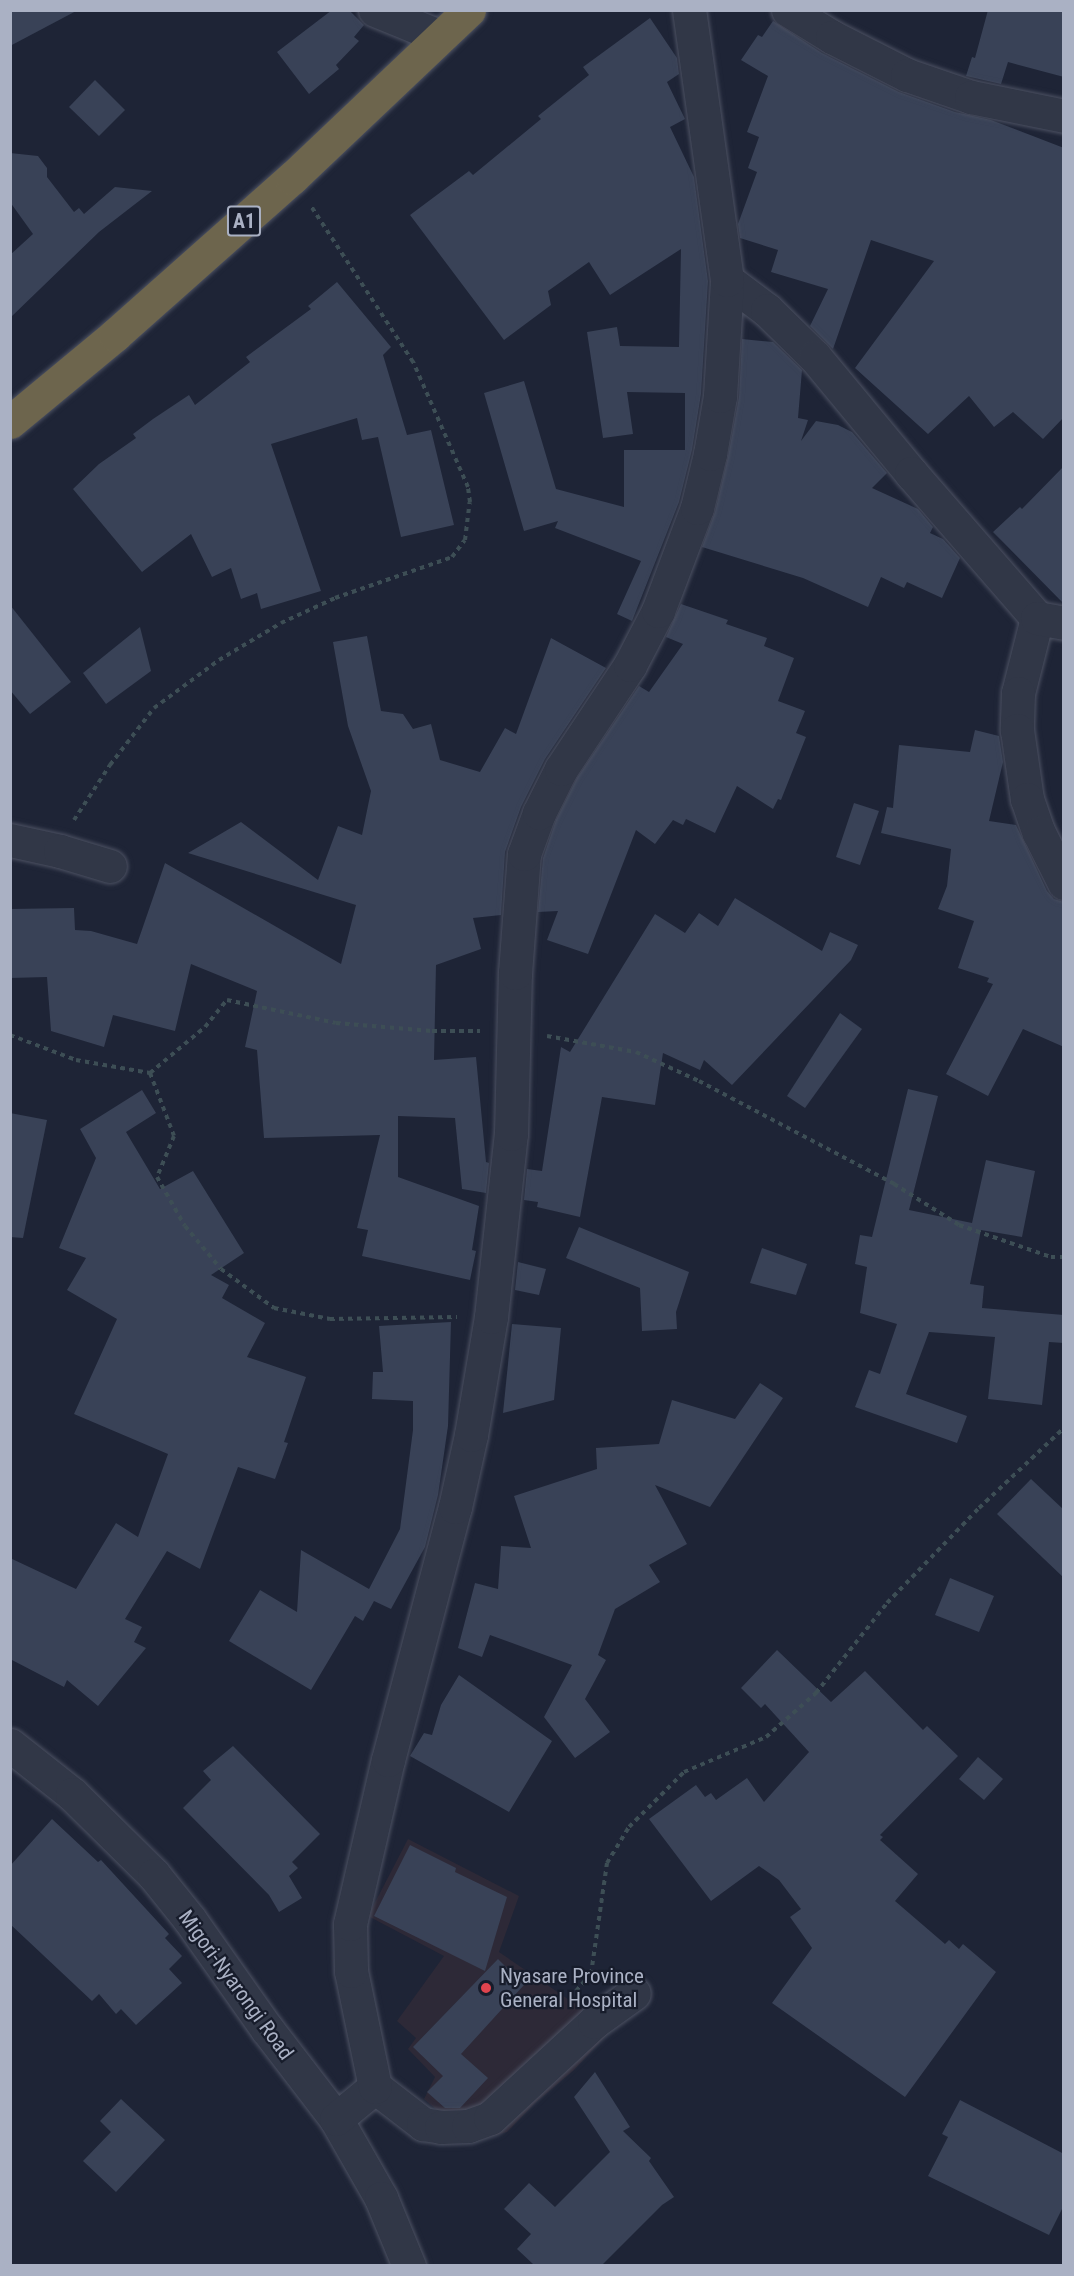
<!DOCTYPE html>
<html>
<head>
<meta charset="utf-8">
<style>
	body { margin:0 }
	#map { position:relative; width:1074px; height:2276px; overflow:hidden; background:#1e2436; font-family:"Roboto Condensed",sans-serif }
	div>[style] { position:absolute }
	.medical>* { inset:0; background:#2d2937 }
	.building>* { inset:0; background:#394257 }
	.path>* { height:4px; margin-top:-2px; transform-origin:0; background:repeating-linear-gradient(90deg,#3d4e55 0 4.5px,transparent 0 9px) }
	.roads { filter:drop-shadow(0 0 2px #4c5162) drop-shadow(0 0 2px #4c5162) }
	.minor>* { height:33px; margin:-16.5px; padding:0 16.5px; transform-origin:16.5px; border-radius:16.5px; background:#313747 }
	.highway>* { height:33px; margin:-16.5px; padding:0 16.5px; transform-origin:16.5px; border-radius:16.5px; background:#6d654d }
	.dots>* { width:16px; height:16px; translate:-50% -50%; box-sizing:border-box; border:3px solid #171c2b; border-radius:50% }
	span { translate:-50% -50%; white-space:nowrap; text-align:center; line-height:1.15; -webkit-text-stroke:4.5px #171c2b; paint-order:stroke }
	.shield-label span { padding:2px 4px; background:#171c2b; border:2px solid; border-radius:4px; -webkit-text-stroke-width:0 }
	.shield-label { font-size:20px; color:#aab1c4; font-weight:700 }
	.poi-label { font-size:21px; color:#aab1c4 }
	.left { translate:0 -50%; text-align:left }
	.street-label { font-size:21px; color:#aab1c4 }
	.frame { position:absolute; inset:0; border:12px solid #aab1c4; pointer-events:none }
</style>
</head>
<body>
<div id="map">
	<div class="medical">
		<div style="clip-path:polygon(408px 1839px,519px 1896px,499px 1952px,612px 2029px,574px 2070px,535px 2103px,507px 2132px,474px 2141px,424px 2099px,435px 2077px,408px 2049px,416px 2038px,397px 2021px,444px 1956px,368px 1916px)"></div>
	</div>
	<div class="building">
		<div style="clip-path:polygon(10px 10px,78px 10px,10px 46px)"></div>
		<div style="clip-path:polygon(332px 10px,349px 10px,364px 25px,354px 37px,359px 41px,336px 65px,339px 69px,309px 94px,277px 52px)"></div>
		<div style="clip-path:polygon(988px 10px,1064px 10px,1064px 77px,1008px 62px,1001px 84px,966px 76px,972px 57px,975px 58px)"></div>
		<div style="clip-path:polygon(650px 18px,677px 58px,679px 74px,667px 82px,685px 119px,670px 127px,694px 177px,708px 281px,701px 394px,692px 450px,679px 502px,632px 621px,617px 614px,641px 561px,555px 528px,558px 521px,524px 531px,484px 393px,524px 381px,556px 489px,624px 507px,624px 450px,685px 450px,685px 393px,627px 392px,633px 434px,603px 438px,587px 332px,617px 327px,620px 346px,679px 347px,681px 249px,610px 295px,589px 262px,548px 291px,551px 305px,504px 340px,410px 215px,469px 171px,473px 175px,541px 119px,538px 116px,589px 75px,583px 67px)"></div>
		<div style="clip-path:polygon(773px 21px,822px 53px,899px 92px,955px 112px,991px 120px,1064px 148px,1064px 417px,1043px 439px,1013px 412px,994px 427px,969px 396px,928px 434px,855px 368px,934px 261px,871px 240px,833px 349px,810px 326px,828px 289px,771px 272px,778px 250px,740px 238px,738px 224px,757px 172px,748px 168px,759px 137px,747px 132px,768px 76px,741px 60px,758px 35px,762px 37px)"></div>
		<div style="clip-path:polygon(95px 80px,125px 110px,99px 136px,69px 107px)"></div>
		<div style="clip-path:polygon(10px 153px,38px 156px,47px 168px,47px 177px,74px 212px,79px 208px,84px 214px,115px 187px,152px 191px,99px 232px,10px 318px,10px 255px,33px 234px,10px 202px)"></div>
		<div style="clip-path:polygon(337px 282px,391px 347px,383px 355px,407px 435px,431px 430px,454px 525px,401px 537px,378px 437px,362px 440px,357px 418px,271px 444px,321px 591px,261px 609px,257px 593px,241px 599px,231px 568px,212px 577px,191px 534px,142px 572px,73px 489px,99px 464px,136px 438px,133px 434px,153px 419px,189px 395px,195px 405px,250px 362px,246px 357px,311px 309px,308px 306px)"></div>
		<div style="clip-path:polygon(742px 339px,773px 342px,802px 370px,798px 418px,808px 420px,801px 441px,816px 421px,838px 425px,852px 432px,887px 473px,872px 488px,918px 509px,933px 527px,930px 533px,943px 539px,960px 558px,942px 598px,907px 582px,904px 588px,881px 577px,868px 607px,803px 578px,702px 547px,715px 512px,728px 457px,739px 397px)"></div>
		<div style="clip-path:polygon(1064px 466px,1064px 604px,993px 532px,1020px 507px,1022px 509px)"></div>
		<div style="clip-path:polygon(681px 604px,728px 620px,726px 624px,767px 638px,764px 646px,794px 658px,778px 701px,805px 711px,796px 733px,806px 737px,781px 800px,778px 799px,773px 809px,737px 786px,715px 833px,686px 819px,683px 825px,673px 820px,655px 844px,636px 830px,588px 954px,547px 940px,558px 911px,538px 912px,543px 858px,556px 820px,577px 778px,639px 686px,649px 692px,683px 644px,666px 637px)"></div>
		<div style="clip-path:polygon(10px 605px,71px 682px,30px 714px,10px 690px)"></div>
		<div style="clip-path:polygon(140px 627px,151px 671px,106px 704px,83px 673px)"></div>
		<div style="clip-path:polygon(367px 636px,381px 711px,403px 714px,413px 729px,431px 724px,440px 760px,480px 772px,505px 728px,516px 734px,551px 638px,606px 668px,545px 759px,521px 807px,505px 852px,501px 915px,473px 918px,481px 949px,436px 965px,434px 1060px,476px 1057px,486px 1162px,489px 1163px,486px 1193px,462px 1189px,455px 1118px,398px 1116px,398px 1177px,479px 1206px,472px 1250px,476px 1251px,470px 1280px,362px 1256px,368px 1230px,357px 1228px,380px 1135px,264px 1138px,257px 1050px,245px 1047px,257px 991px,191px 964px,175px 1031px,113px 1015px,104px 1047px,51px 1031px,47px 977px,10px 978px,10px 909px,74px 908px,75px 930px,91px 931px,137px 944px,165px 863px,341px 964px,356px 905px,188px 853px,241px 822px,318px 880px,338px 826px,362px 835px,371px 791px,348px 726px,333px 642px)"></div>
		<div style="clip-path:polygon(975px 730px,999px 736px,1003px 762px,989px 821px,1016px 825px,1047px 891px,1054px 899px,1064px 902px,1064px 1047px,1023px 1029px,988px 1096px,946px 1074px,993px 984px,987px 982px,989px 978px,958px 968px,974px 921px,938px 909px,947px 886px,951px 849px,881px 833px,887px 807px,893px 808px,899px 745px,970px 752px)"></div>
		<div style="clip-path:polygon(854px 803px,879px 811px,860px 865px,836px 857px)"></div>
		<div style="clip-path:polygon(735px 898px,822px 951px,830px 932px,858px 945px,851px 960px,732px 1085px,704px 1060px,700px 1070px,663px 1053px,655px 1105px,602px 1097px,580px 1217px,537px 1207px,538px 1202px,524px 1200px,527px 1169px,542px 1171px,561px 1047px,570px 1052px,655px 914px,685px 933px,699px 913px,718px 926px)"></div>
		<div style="clip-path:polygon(840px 1013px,862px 1029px,805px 1108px,787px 1096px)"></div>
		<div style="clip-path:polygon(908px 1089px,938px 1096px,909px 1210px,972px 1223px,986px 1160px,1035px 1171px,1022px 1237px,981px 1230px,970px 1284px,984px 1286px,982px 1308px,1064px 1315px,1064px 1343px,1049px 1342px,1042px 1405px,988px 1399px,995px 1337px,929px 1332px,906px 1394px,967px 1416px,957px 1443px,855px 1407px,869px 1370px,880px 1374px,897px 1324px,860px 1313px,867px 1267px,855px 1264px,860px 1235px,872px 1237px)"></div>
		<div style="clip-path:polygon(142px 1090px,156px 1113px,126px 1132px,160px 1189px,193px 1171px,244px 1253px,211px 1275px,229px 1285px,222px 1298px,265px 1323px,247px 1357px,306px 1377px,284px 1442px,288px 1443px,275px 1479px,238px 1467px,200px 1569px,167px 1551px,125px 1619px,142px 1627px,134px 1642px,146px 1648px,98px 1706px,67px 1680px,64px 1687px,10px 1659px,10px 1558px,76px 1589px,116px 1523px,138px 1537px,168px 1454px,74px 1414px,117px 1319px,67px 1290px,86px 1258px,59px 1248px,96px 1158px,80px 1129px)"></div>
		<div style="clip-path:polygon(10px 1113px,47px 1120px,23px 1238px,10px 1237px)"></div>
		<div style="clip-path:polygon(579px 1227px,689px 1272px,676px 1312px,677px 1329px,642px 1331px,640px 1288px,566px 1258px)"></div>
		<div style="clip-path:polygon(762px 1248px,807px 1264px,796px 1295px,750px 1283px)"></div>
		<div style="clip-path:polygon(518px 1262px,546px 1269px,539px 1295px,515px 1290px)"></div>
		<div style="clip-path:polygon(451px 1322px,448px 1426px,438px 1495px,425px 1547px,391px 1609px,374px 1601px,363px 1621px,355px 1616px,311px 1690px,229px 1641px,260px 1590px,297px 1612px,301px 1550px,369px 1589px,400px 1529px,413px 1430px,413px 1401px,372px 1399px,373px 1372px,383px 1372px,379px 1326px)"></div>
		<div style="clip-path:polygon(512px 1324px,561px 1328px,554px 1400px,503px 1413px)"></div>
		<div style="clip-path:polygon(760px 1383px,783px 1398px,710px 1507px,655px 1485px,687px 1544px,649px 1565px,660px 1582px,615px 1609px,598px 1655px,606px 1660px,585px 1699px,610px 1732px,575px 1758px,544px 1717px,572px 1665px,490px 1635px,482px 1657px,458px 1648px,475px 1583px,498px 1589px,501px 1546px,531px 1548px,514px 1496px,597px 1469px,596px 1448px,659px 1444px,672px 1400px,735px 1419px)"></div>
		<div style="clip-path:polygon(1031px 1479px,1064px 1510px,1064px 1578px,997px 1514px)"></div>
		<div style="clip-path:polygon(950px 1578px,994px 1596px,979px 1632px,935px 1615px)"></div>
		<div style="clip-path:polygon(777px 1650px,831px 1702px,865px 1671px,923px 1730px,927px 1726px,958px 1756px,880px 1835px,883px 1837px,880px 1840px,918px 1874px,895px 1901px,945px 1944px,949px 1940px,959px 1949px,963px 1944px,996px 1972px,905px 2097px,772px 2003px,812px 1948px,790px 1917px,801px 1909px,779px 1880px,759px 1866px,711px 1901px,649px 1819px,696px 1785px,705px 1797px,711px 1793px,716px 1800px,747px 1778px,764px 1802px,809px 1752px,765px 1704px,761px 1708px,741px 1688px)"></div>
		<div style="clip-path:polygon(459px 1675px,552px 1741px,509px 1812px,410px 1756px,424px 1733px,432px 1735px,441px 1705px)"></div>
		<div style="clip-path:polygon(233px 1746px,320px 1834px,292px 1862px,298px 1868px,289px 1876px,302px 1898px,279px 1912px,269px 1895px,183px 1808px,211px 1780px,203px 1771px)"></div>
		<div style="clip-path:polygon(978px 1757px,1003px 1779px,984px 1800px,959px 1779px)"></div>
		<div style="clip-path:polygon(52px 1819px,98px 1862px,101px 1860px,169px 1934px,165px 1938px,182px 1956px,169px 1969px,182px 1983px,136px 2025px,121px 2009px,116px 2014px,99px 1994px,92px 2001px,10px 1924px,10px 1866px)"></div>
		<div style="clip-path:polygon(410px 1845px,456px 1868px,455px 1872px,507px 1897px,485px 1971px,374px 1916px)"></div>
		<div style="clip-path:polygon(498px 1959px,524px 1985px,461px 2054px,488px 2078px,460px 2108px,445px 2108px,427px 2092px,443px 2076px,413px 2047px)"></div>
		<div style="clip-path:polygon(595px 2072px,630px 2127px,623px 2131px,651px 2158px,649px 2161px,674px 2197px,662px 2205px,602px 2265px,534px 2265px,517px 2249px,531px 2234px,504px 2209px,529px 2183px,555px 2207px,610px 2152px,574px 2097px)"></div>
		<div style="clip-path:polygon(121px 2099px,165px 2140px,116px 2192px,83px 2161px,111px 2132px,100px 2121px)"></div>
		<div style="clip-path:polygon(960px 2100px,1064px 2154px,1064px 2205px,1049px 2235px,928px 2176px,948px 2137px,942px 2134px)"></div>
	</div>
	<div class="path">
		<div style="left:74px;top:820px;width:66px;rotate:-56.8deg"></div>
		<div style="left:110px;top:765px;width:72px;rotate:-52.3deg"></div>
		<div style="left:154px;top:708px;width:81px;rotate:-36.4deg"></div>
		<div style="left:219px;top:660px;width:72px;rotate:-30.8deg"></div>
		<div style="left:281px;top:623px;width:60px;rotate:-24.8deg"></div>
		<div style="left:335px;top:598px;width:124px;rotate:-19.3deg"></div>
		<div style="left:452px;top:557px;width:21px;rotate:-53deg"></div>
		<div style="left:465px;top:540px;width:38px;rotate:-83deg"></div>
		<div style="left:470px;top:502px;width:15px;rotate:-98deg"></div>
		<div style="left:468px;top:487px;width:137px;rotate:-113.7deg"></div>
		<div style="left:413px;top:362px;width:186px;rotate:-123.2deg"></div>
		<div style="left:10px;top:1035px;width:71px;rotate:20.7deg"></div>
		<div style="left:76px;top:1060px;width:75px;rotate:10deg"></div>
		<div style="left:150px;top:1073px;width:67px;rotate:69.1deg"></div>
		<div style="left:174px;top:1136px;width:44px;rotate:112.5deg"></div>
		<div style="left:157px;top:1177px;width:56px;rotate:60.3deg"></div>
		<div style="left:185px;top:1226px;width:56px;rotate:50.1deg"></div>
		<div style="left:221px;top:1269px;width:66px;rotate:36.3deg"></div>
		<div style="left:274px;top:1308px;width:57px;rotate:11.1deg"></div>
		<div style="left:330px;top:1319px;width:127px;rotate:-0.9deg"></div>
		<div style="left:547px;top:1036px;width:90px;rotate:10.2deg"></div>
		<div style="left:636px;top:1052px;width:69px;rotate:24.7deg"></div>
		<div style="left:699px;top:1081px;width:221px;rotate:27.8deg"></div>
		<div style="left:894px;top:1184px;width:77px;rotate:32.2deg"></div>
		<div style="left:959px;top:1225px;width:97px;rotate:19.2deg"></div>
		<div style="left:1051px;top:1257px;width:13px"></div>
		<div style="left:150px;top:1073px;width:72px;rotate:-39.9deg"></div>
		<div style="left:205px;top:1027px;width:35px;rotate:-51deg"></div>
		<div style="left:227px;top:1000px;width:111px;rotate:11.9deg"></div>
		<div style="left:336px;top:1023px;width:96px;rotate:4.8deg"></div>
		<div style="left:432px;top:1031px;width:48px"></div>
		<div style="left:576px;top:1991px;width:23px;rotate:-49deg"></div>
		<div style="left:591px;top:1974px;width:112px;rotate:-81.8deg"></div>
		<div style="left:607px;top:1863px;width:42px;rotate:-58.6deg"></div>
		<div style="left:629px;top:1827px;width:78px;rotate:-45deg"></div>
		<div style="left:684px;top:1772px;width:89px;rotate:-23.1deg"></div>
		<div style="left:766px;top:1737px;width:67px;rotate:-41.3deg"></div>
		<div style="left:816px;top:1693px;width:115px;rotate:-51.7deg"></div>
		<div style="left:887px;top:1603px;width:132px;rotate:-45.9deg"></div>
		<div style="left:979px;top:1508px;width:117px;rotate:-43.3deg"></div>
	</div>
	<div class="roads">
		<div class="minor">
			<div style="left:375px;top:10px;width:71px;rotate:22.2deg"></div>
			<div style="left:788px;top:10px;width:52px;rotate:31.5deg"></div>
			<div style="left:832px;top:37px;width:84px;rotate:26.9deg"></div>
			<div style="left:907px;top:75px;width:68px;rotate:19deg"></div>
			<div style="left:971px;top:97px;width:95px;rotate:11.5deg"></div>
			<div style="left:727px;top:280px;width:50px;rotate:36.9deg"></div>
			<div style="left:767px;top:310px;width:67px;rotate:44.4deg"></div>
			<div style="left:815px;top:357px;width:151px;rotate:50.4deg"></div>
			<div style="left:911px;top:473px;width:192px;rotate:49deg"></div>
			<div style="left:1037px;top:618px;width:77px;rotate:104.2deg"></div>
			<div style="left:1018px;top:693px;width:37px;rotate:92deg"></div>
			<div style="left:1017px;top:730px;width:70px;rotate:81.8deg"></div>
			<div style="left:1027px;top:799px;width:36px;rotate:71deg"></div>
			<div style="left:1039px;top:833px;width:56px;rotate:63.4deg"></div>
			<div style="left:1037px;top:618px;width:27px;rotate:10deg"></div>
			<div style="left:10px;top:840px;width:51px;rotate:12.4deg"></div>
			<div style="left:60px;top:851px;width:52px;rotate:16.7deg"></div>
			<div style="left:10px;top:1745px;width:79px;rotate:38.3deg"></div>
			<div style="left:72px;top:1794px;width:115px;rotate:44.6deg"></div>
			<div style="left:154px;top:1875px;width:58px;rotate:51.3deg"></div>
			<div style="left:190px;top:1920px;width:133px;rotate:54.8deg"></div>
			<div style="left:267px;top:2029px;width:113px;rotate:52.5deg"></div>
			<div style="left:336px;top:2119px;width:91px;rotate:60.3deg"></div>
			<div style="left:381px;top:2198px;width:74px;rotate:67.6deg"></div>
			<div style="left:375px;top:2087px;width:61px;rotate:37.6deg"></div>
			<div style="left:423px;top:2124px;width:18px;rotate:9deg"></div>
			<div style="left:441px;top:2127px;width:27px;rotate:-2deg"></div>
			<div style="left:468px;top:2126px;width:23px;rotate:-20deg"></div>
			<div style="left:490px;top:2118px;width:142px;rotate:-42.7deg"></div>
			<div style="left:594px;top:2022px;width:49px;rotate:-35.9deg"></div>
			<div style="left:336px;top:2119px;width:50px;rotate:-39.4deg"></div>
			<div style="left:375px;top:2087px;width:118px;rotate:-101.7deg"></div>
			<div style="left:351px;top:1971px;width:47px;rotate:-91.2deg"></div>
			<div style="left:350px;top:1924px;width:168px;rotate:-77deg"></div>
			<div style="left:388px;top:1760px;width:262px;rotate:-75.2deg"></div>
			<div style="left:455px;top:1507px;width:74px;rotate:-77.5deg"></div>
			<div style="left:471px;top:1435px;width:120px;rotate:-80.4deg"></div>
			<div style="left:491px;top:1317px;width:184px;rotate:-83.8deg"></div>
			<div style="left:511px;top:1134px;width:161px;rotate:-88.6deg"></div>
			<div style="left:515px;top:973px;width:119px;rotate:-85.7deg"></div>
			<div style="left:524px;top:854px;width:44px;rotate:-69.9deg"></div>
			<div style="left:539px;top:813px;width:49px;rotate:-63.4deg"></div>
			<div style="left:561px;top:769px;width:125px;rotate:-56.4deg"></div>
			<div style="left:630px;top:665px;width:61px;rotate:-62.6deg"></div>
			<div style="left:658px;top:611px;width:110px;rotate:-69.3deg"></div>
			<div style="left:697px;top:508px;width:56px;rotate:-76.5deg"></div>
			<div style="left:710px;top:454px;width:59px;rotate:-80.2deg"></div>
			<div style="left:720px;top:396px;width:116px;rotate:-86.5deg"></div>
			<div style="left:727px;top:280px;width:273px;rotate:-98deg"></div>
		</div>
		<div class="highway">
			<div style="left:10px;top:422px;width:136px;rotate:-39.6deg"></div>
			<div style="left:115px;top:335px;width:237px;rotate:-41.6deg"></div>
			<div style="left:292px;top:178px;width:244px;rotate:-43.5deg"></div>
		</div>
	</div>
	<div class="dots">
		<div style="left:486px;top:1988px;background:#e0444e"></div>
	</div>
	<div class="shield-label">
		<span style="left:244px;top:221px">A1</span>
	</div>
	<div class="poi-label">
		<span class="left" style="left:500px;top:1988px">Nyasare Province<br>General Hospital</span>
	</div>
	<div class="street-label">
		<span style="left:236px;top:1985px;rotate:54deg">Migori-Nyarongi Road</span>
	</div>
	<div class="frame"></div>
</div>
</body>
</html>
